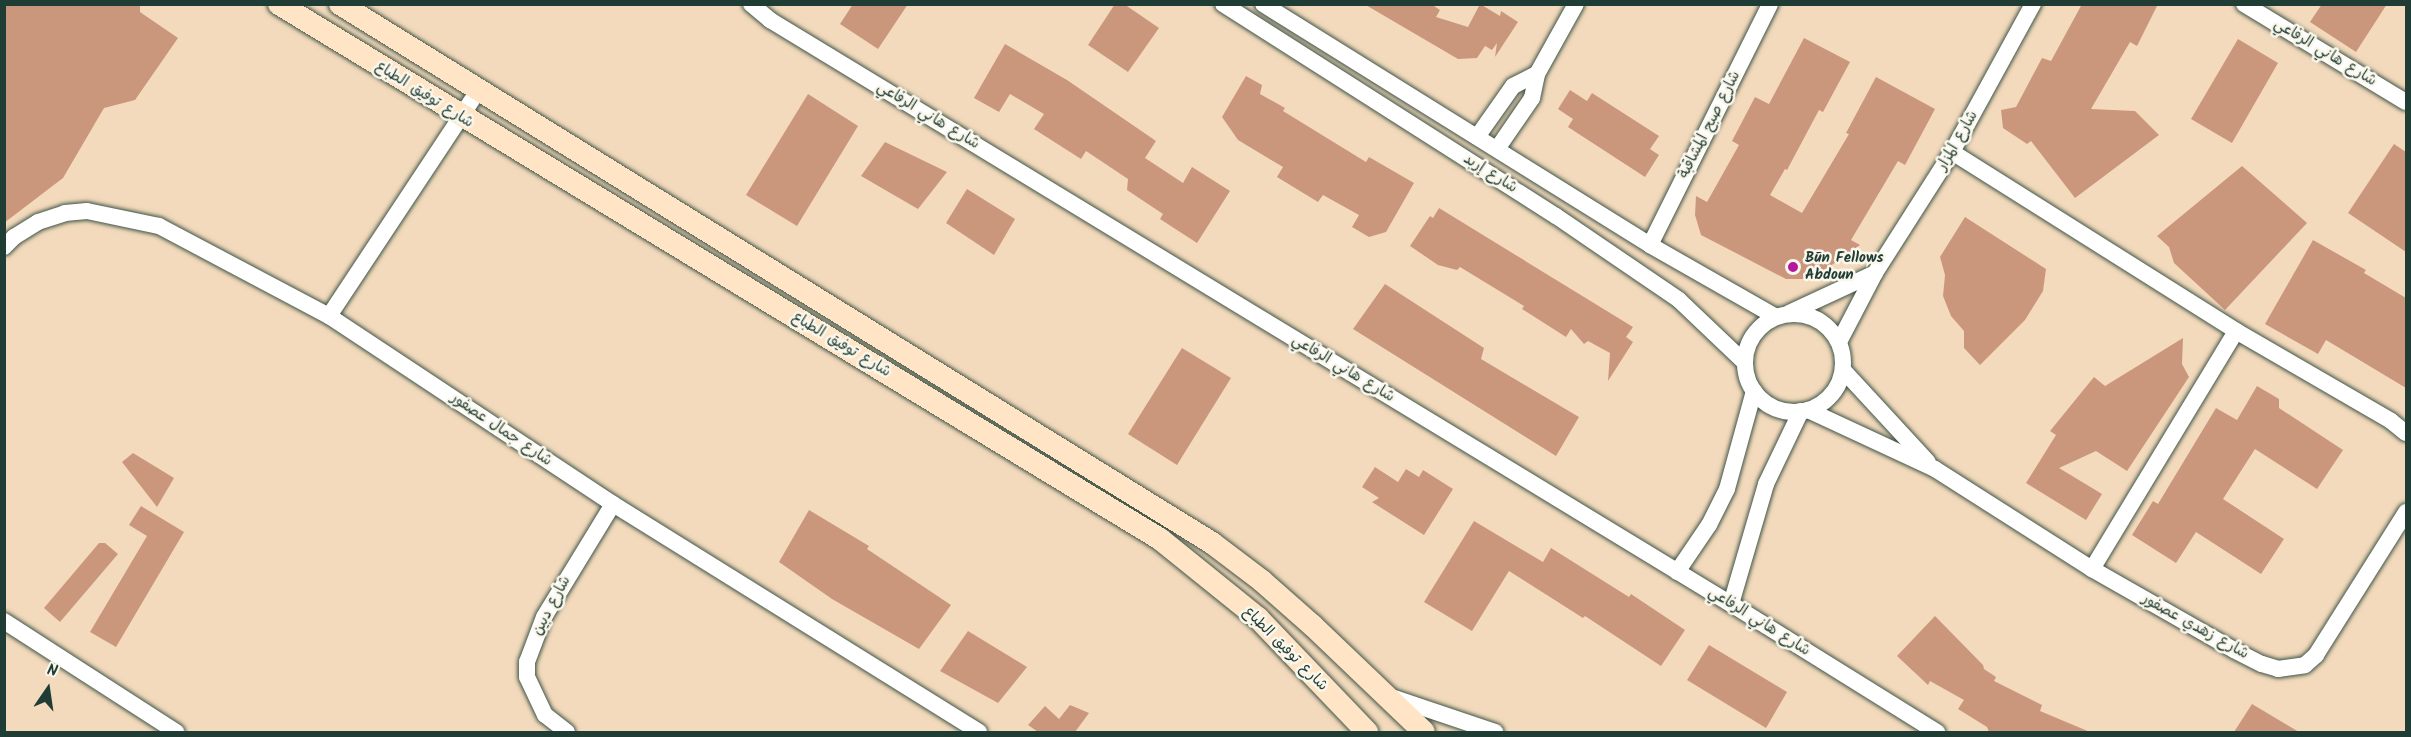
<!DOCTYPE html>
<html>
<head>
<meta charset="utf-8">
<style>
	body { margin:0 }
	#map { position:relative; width:2411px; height:737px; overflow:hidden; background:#f4dabc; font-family:Kalam,"Playpen Sans Arabic",sans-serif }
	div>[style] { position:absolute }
	.building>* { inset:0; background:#cb977c }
	.roads { filter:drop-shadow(0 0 2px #3f5548) drop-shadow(0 0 2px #3f5548) }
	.street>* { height:16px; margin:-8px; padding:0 8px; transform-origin:8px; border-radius:8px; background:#fff }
	.street>.ring { margin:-8px; padding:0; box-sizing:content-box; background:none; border:16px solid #fff; border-radius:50% }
	.secondary>* { height:22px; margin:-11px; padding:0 11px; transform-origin:11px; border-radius:11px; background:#ffe4c6 }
	.dots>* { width:16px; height:16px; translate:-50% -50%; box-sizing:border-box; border:3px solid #fbf7ec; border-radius:50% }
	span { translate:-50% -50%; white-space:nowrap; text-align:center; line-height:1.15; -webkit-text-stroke:5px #fbf7ec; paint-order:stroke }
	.street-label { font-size:15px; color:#1f3d34 }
	.poi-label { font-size:15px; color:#1f3d34; font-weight:700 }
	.left { translate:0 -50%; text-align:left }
	.frame { position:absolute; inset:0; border:6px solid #1f3d34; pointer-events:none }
	.north { position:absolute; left:18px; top:659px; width:60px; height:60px; -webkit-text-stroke:4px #fbf7ec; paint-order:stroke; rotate:13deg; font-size:16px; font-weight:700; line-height:24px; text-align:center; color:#1f3d34 }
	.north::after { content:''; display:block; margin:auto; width:21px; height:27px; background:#1f3d34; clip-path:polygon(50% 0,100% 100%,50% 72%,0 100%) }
</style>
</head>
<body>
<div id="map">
	<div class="building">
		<div style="clip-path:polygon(4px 4px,140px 4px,140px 12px,178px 38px,135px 100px,104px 108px,63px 178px,4px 223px)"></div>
		<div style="clip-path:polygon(853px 4px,908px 4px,878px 49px,840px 24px)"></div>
		<div style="clip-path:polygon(1115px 4px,1124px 4px,1159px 28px,1128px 72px,1088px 45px)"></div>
		<div style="clip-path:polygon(1364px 4px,1431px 4px,1440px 10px,1436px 17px,1468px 27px,1480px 4px,1500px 16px,1501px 11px,1518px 22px,1495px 57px,1497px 43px,1492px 50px,1485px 46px,1477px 58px,1458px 59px)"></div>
		<div style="clip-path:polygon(2082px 4px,2158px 4px,2137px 46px,2130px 42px,2091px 109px,2135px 111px,2159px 135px,2075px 198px,2031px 141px,2027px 144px,2003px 128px,2001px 110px,2016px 107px,2042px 58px,2051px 61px)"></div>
		<div style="clip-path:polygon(2322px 4px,2387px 4px,2356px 52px,2310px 22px)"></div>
		<div style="clip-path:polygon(1804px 38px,1850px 62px,1823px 112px,1819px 110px,1787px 170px,1785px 169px,1770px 195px,1802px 213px,1849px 134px,1846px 133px,1876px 77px,1935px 109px,1905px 165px,1898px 161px,1851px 240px,1860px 245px,1812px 279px,1786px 279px,1701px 235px,1695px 215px,1696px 196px,1707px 202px,1739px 145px,1732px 141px,1755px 97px,1769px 104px)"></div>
		<div style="clip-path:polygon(2238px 39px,2278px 63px,2232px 143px,2191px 119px)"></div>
		<div style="clip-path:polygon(1005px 44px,1067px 80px,1156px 141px,1145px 158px,1183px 183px,1192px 167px,1230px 191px,1197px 243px,1160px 219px,1163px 214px,1127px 190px,1128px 179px,1086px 151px,1081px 159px,1034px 129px,1044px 114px,1010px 94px,999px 112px,974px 98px)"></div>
		<div style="clip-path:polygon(1246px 76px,1262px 85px,1260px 94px,1285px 108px,1283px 111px,1366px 162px,1369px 157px,1414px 183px,1386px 232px,1369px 237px,1352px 227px,1359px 215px,1323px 195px,1318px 202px,1277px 177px,1283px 167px,1238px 140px,1222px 117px)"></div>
		<div style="clip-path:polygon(1570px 90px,1587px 101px,1592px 93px,1659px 136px,1650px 149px,1659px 155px,1645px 177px,1568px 127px,1573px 119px,1558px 109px)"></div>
		<div style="clip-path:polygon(808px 94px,858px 126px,797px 226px,746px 195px)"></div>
		<div style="clip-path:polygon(885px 142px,947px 172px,918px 209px,861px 176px)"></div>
		<div style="clip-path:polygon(2394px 144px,2406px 152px,2406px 252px,2348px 213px)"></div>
		<div style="clip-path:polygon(2242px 166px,2307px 223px,2225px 310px,2174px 263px,2169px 247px,2157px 236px)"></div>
		<div style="clip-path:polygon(967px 189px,1015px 219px,994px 255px,946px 223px)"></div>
		<div style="clip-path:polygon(1439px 208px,1633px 327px,1626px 337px,1633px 342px,1608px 381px,1610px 353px,1588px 341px,1584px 344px,1571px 329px,1566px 337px,1522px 309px,1524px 306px,1460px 267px,1457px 270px,1438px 265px,1410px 246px,1430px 216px,1433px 218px)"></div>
		<div style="clip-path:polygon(1965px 217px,2046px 269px,2043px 291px,2025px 320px,1980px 365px,1964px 348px,1964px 331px,1951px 316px,1943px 296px,1945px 275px,1940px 257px)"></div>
		<div style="clip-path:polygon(2313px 240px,2366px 270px,2364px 273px,2406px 298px,2406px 388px,2326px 340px,2318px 354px,2265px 324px)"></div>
		<div style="clip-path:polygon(1385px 284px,1484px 348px,1481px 359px,1579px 417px,1556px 456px,1353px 329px)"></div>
		<div style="clip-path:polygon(2183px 338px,2182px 364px,2189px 377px,2127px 471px,2096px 451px,2059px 468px,2102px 494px,2086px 520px,2026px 483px,2056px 435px,2050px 431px,2094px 377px,2105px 386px)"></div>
		<div style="clip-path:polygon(1182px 348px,1231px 378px,1177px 465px,1128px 434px)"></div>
		<div style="clip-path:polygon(2257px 386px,2279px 399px,2279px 408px,2343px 450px,2317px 489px,2255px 449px,2223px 499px,2284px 539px,2261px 574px,2196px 532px,2176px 563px,2132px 535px,2153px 501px,2158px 504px,2216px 408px,2237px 420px)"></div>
		<div style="clip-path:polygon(133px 453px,174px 478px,157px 507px,122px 462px)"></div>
		<div style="clip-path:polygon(1375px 467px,1398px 482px,1406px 469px,1419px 477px,1423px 470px,1453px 489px,1424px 535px,1372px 502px,1379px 498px,1362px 487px)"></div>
		<div style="clip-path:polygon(141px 506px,184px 532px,116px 647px,90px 632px,147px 536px,129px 525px)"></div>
		<div style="clip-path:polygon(809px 510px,869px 546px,867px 549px,951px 605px,919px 649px,832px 599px,779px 562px)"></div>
		<div style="clip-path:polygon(1474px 521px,1543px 562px,1551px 548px,1629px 597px,1631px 594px,1685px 630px,1661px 666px,1585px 616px,1583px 618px,1509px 571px,1472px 631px,1424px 602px)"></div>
		<div style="clip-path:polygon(99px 543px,105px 543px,118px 554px,60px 622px,44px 608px)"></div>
		<div style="clip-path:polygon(1935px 616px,1983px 665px,1984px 669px,1996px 677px,1994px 681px,2042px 705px,2040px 711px,2090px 732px,1989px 732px,1987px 727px,1958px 709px,1964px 700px,1930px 681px,1928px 685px,1897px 656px)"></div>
		<div style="clip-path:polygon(968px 631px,1027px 667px,998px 703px,940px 671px)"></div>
		<div style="clip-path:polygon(1709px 645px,1787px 692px,1766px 728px,1687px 680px)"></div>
		<div style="clip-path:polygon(2252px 704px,2299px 732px,2234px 732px)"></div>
		<div style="clip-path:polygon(1070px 705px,1089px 713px,1075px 732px,1038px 732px,1028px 725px,1045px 706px,1059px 719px)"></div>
	</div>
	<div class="roads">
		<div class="street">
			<div style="left:751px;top:4px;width:25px;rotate:40deg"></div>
			<div style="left:770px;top:20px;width:1125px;rotate:31.29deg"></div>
			<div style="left:1731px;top:604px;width:243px;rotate:31.9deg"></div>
			<div style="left:1223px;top:4px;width:395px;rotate:32.5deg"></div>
			<div style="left:1556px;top:216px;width:149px;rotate:34.3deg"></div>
			<div style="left:1679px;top:300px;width:90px;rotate:43.6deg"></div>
			<div style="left:1263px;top:4px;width:456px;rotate:31.9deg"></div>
			<div style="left:1650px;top:245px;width:145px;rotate:29.7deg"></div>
			<div style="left:2244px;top:4px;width:189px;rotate:31.2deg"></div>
			<div style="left:1477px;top:137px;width:62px;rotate:-54.8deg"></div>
			<div style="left:1513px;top:86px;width:27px;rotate:-27deg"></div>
			<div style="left:1497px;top:149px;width:62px;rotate:-55.5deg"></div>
			<div style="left:1532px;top:98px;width:25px;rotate:-78deg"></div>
			<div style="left:1537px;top:74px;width:80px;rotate:-60.9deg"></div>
			<div style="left:1952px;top:152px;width:336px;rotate:32.2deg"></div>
			<div style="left:2236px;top:331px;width:179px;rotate:30.1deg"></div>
			<div style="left:2391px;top:421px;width:19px;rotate:39deg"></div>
			<div style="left:1650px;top:245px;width:269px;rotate:-63.5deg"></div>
			<div style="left:4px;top:247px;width:14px;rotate:-45deg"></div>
			<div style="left:14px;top:237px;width:28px;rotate:-32deg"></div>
			<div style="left:38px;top:222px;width:28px;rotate:-18deg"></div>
			<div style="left:65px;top:213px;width:22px;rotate:-5deg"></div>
			<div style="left:87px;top:211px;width:74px;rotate:11.8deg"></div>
			<div style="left:159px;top:226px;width:192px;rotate:27.9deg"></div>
			<div style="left:329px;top:316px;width:341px;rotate:33.5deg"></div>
			<div style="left:613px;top:504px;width:431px;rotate:31.9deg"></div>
			<div style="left:1789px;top:313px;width:95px;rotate:-24.9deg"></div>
			<div class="ring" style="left:1745px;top:314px;width:82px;height:82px"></div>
			<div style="left:329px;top:316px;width:272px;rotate:-56.5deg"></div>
			<div style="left:1839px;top:342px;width:78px;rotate:-62.4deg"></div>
			<div style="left:1875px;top:273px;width:143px;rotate:-57.5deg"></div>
			<div style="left:1952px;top:152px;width:169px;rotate:-61.3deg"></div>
			<div style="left:1843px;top:370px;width:125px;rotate:47.3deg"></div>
			<div style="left:1808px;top:410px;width:140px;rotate:24.9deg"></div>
			<div style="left:1935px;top:469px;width:186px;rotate:32.5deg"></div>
			<div style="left:2092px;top:569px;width:163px;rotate:29.7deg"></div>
			<div style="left:2234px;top:650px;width:31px;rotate:27deg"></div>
			<div style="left:2262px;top:664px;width:17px;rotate:17deg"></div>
			<div style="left:2278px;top:669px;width:27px;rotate:-8deg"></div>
			<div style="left:2305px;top:665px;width:15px;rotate:-42deg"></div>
			<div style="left:2316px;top:655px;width:169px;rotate:-57.8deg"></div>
			<div style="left:2092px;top:569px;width:278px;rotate:-58.8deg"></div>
			<div style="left:1677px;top:572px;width:57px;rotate:-55.8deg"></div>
			<div style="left:1709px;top:525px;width:40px;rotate:-63.4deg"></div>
			<div style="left:1727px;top:489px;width:102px;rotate:-74.6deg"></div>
			<div style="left:1731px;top:604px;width:125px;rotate:-73.7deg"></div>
			<div style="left:1766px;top:484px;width:81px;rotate:-64.4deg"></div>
			<div style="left:4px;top:621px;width:205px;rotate:32.8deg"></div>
			<div style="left:1391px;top:697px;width:110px;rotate:18.6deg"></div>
			<div style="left:567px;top:732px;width:28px;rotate:-142deg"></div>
			<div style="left:545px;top:715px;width:42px;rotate:-115.3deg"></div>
			<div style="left:527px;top:677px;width:15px;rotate:-90deg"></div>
			<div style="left:527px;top:662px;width:48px;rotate:-69.3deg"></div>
			<div style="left:544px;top:617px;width:132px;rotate:-58.6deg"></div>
		</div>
		<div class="secondary">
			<div style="left:279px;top:4px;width:1031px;rotate:31.27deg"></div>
			<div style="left:1160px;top:539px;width:126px;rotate:38.9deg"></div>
			<div style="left:1258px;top:618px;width:158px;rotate:46.3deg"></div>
			<div style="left:340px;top:4px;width:1025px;rotate:31.72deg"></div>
			<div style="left:1212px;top:543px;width:63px;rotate:37.2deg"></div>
			<div style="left:1262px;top:581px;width:68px;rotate:41.4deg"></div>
			<div style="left:1313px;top:626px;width:153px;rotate:43.7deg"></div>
		</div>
	</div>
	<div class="dots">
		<div style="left:1793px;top:267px;background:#b5179e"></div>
	</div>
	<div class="street-label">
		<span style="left:2325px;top:53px;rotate:31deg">شارع هاني الرفاعي</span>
		<span style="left:424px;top:95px;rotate:32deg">شارع توفيق الطباع</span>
		<span style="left:928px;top:116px;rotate:31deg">شارع هاني الرفاعي</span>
		<span style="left:1710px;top:125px;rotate:-63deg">شارع صبح المشاقبة</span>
		<span style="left:1958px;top:141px;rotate:-60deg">شارع المزار</span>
		<span style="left:1490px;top:174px;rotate:32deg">شارع إربد</span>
		<span style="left:841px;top:345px;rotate:31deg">شارع توفيق الطباع</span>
		<span style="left:1343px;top:369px;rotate:31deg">شارع هاني الرفاعي</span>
		<span style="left:501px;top:430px;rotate:34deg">شارع جمال عصفور</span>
		<span style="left:552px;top:606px;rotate:-62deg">شارع دبين</span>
		<span style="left:1759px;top:622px;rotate:32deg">شارع هاني الرفاعي</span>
		<span style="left:2195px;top:627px;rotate:29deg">شارع زهدي عصفور</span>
		<span style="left:1285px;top:649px;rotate:45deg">شارع توفيق الطباع</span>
	</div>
	<div class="poi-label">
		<span class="left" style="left:1805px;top:267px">Būn Fellows<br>Abdoun</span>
	</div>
	<div class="frame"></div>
	<div class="north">N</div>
</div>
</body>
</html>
